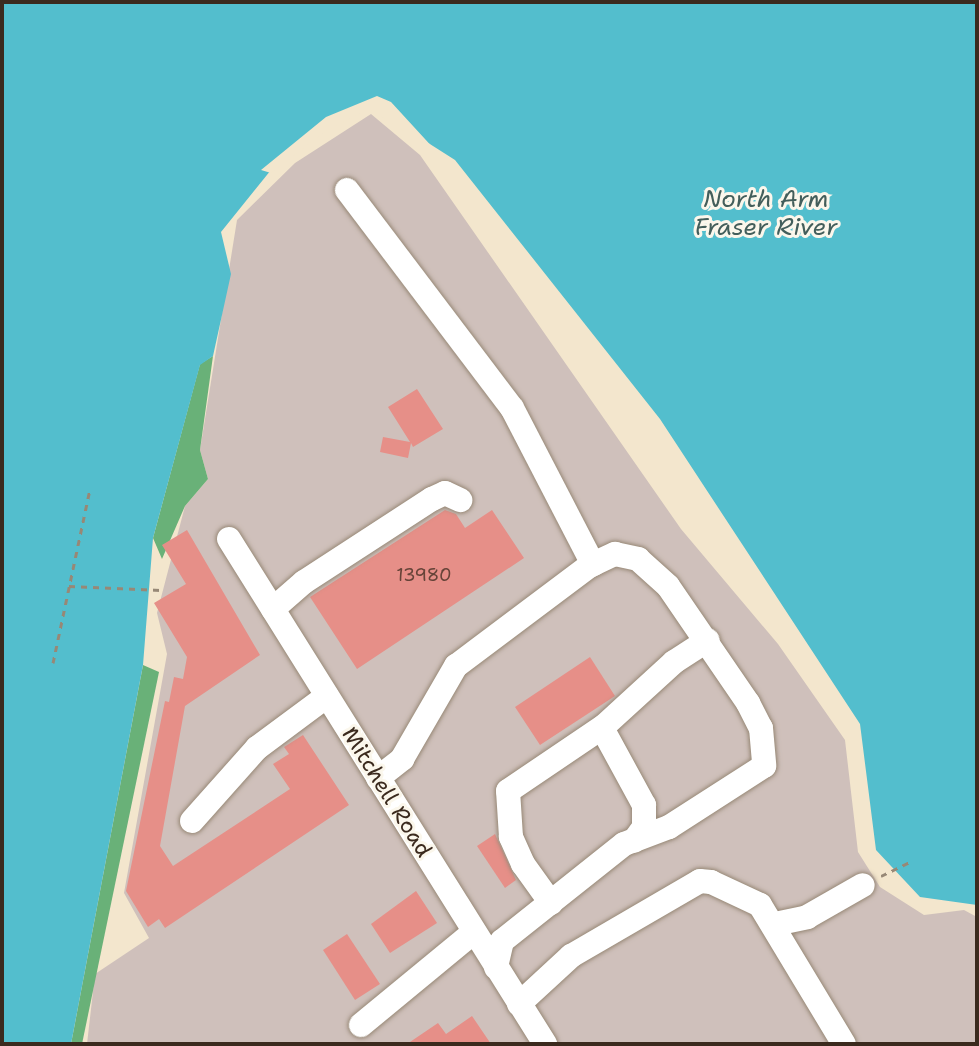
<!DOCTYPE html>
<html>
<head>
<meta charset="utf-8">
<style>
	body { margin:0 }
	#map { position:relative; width:979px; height:1046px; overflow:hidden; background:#f3e6cd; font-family:"Shantell Sans",sans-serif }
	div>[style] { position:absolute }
	.industrial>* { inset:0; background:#cfc0bb }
	.forest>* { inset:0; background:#69b178 }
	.water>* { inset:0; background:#53becd }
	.pier>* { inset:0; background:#f3e6cd }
	.building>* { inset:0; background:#e68f88 }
	.path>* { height:3px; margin-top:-1.5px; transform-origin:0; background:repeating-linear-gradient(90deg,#978876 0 6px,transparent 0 12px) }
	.roads { filter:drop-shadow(0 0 2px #978876) drop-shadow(0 0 2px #978876) }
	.minor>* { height:24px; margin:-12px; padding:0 12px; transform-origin:12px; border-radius:12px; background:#fff }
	span { translate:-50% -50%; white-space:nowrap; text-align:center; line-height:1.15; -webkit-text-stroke:6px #fbf7ec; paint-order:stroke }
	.number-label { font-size:18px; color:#664338 }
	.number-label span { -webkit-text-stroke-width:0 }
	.street-label { font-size:22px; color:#3b2a1e }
	.water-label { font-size:24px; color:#435e5b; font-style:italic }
	.frame { position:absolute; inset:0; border:4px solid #3b2a1e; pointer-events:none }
</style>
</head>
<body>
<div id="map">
	<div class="industrial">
		<div style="clip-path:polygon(371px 114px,420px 155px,681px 529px,778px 644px,845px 740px,858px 852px,880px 887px,924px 915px,964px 910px,977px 917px,977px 1044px,87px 1044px,95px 974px,149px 938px,124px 893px,167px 654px,157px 613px,185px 506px,208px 479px,200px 450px,237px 220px,295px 163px)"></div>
	</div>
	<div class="forest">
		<div style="clip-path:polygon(213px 356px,200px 450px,208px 479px,185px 506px,162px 559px,153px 538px,200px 364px)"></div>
		<div style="clip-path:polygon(143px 665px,159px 672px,82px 1044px,71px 1044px)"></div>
	</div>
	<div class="water">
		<div style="clip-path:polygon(2px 2px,977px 2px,977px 905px,920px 897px,876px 850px,860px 724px,660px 419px,455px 160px,400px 125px,381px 107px,369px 105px,324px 127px,275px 165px,221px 232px,231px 274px,213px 356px,200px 365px,153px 538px,143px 665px,71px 1044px,2px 1044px)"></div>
	</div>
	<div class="pier">
		<div style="clip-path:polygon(377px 96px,391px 102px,436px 151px,369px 109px,326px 131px,271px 173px,261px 170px,326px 117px)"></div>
	</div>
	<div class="building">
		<div style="clip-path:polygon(417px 389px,443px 429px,413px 447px,411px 443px,408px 458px,380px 452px,383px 437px,410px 442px,388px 407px)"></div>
		<div style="clip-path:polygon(445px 510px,456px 514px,465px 528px,492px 510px,524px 558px,357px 669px,310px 597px)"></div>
		<div style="clip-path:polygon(187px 530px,260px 655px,185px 706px,160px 846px,173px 866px,290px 789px,273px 764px,289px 754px,284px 747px,303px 735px,349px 805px,165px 928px,159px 919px,148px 927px,126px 891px,165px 701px,169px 702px,174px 677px,183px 679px,187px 657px,154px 603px,186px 584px,162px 545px)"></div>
		<div style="clip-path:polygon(590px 657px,615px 696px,540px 745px,515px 707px)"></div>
		<div style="clip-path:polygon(495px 834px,516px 880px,505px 888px,477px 846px)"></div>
		<div style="clip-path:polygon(416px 891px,437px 923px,390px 953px,371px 924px)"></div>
		<div style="clip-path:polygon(347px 934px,380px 984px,355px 1000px,323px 950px)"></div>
		<div style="clip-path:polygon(472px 1016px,491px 1044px,407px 1044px,438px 1023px,446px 1034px)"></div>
	</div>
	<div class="path">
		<div style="left:69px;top:586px;width:92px;rotate:2.5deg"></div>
		<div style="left:53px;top:663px;width:178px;rotate:-78deg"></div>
		<div style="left:881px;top:876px;width:34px;rotate:-26deg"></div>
	</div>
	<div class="roads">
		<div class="minor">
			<div style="left:347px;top:190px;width:273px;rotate:52.9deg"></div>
			<div style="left:512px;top:408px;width:176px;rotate:62.6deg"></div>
			<div style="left:229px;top:539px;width:596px;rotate:57.96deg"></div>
			<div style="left:273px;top:609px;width:41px;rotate:-41.1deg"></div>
			<div style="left:304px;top:582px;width:153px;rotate:-33deg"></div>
			<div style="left:432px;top:499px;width:14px;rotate:-25deg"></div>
			<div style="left:445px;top:493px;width:17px;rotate:25deg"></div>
			<div style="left:602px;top:728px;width:88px;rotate:61.4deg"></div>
			<div style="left:644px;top:805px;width:22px;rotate:90deg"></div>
			<div style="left:644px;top:827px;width:17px;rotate:126deg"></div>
			<div style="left:378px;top:778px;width:31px;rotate:-38deg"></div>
			<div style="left:402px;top:759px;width:108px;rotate:-59.9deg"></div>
			<div style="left:456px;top:666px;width:166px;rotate:-36.9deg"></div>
			<div style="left:589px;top:566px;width:29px;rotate:-25deg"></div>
			<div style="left:615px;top:554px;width:24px;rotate:12deg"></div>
			<div style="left:638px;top:559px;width:40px;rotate:42deg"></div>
			<div style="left:668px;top:586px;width:142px;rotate:55.6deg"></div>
			<div style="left:748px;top:703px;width:28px;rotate:63deg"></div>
			<div style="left:761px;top:728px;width:38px;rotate:85deg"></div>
			<div style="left:764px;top:766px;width:113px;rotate:147.3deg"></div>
			<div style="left:669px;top:827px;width:48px;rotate:159.3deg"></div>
			<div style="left:624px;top:844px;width:156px;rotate:141.5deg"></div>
			<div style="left:502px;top:941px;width:27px;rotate:103deg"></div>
			<div style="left:192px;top:821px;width:98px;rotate:-48.3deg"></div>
			<div style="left:257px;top:748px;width:87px;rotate:-36.6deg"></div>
			<div style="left:551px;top:903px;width:48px;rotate:-125.7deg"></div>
			<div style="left:523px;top:864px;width:30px;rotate:-114deg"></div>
			<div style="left:511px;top:837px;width:46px;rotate:-93.7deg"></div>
			<div style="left:508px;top:791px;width:116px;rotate:-34.1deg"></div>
			<div style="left:604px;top:726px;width:95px;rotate:-42.4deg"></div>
			<div style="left:674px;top:662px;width:40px;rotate:-32.9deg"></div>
			<div style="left:775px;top:924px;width:33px;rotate:-12deg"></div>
			<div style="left:807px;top:917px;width:64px;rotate:-29.7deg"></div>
			<div style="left:519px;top:1004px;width:71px;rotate:-42.7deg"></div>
			<div style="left:571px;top:956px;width:149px;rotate:-30.2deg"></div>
			<div style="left:700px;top:881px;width:11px;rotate:5deg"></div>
			<div style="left:711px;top:882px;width:54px;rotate:25.1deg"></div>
			<div style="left:760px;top:905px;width:162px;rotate:58.9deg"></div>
			<div style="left:361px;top:1025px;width:146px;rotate:-39.5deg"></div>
		</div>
	</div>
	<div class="number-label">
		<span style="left:424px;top:575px">13980</span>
	</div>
	<div class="street-label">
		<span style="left:387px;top:792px;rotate:58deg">Mitchell Road</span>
	</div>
	<div class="water-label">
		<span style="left:766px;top:214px">North Arm<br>Fraser River</span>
	</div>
	<div class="frame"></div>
</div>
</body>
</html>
